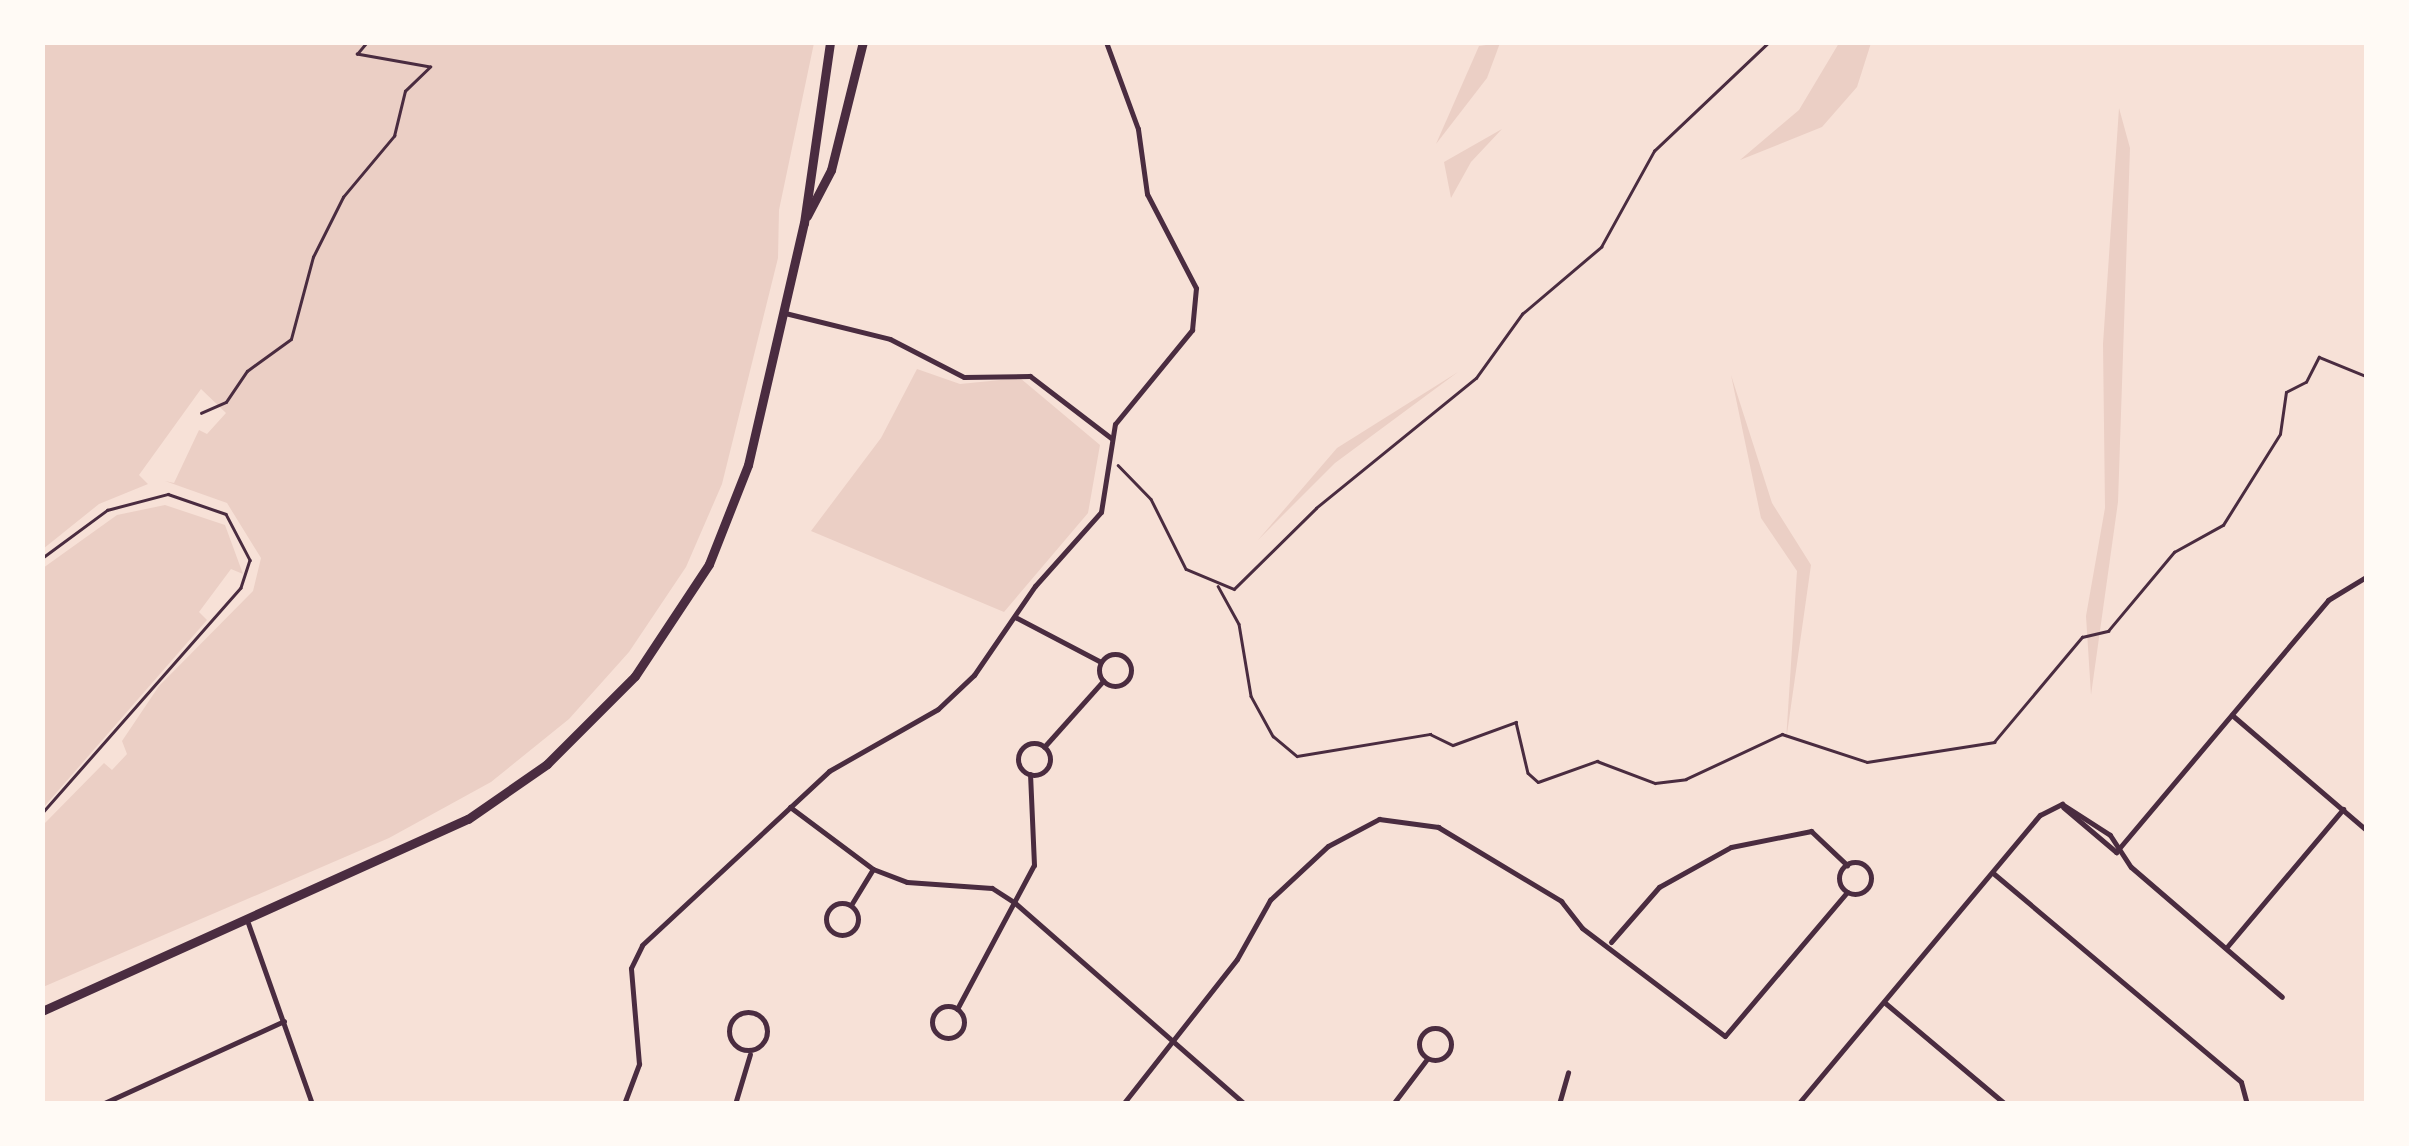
<!DOCTYPE html>
<html>
<head>
<meta charset="utf-8">
<style>
	body { margin:0 }
	#map { position:relative; width:2409px; height:1146px; overflow:hidden; background:#f7e1d7; font-family:Overpass,sans-serif }
	div>[style] { position:absolute }
	.green>* { inset:0; background:#ebcfc5 }
	.path>* { height:2.5px; margin:-1.25px; padding:0 1.25px; transform-origin:1.25px; border-radius:1.25px; background:#4a2c40 }
	.service>* { height:2.5px; margin:-1.25px; padding:0 1.25px; transform-origin:1.25px; border-radius:1.25px; background:#4a2c40 }
	.minor>* { height:5px; margin:-2.5px; padding:0 2.5px; transform-origin:2.5px; border-radius:2.5px; background:#4a2c40 }
	.minor>.ring { margin:-2.5px; padding:0; box-sizing:content-box; background:none; border:5px solid #4a2c40; border-radius:50% }
	.primary>* { height:9px; margin:-4.5px; padding:0 4.5px; transform-origin:4.5px; border-radius:4.5px; background:#4a2c40 }
	span { translate:-50% -50%; white-space:nowrap; text-align:center; line-height:1.15; -webkit-text-stroke:10px #fffaf5; paint-order:stroke }
	.frame { position:absolute; inset:0; border:45px solid #fffaf5; pointer-events:none }
</style>
</head>
<body>
<div id="map">
	<div class="green">
		<div style="clip-path:polygon(43px 43px,814px 43px,779px 210px,778px 258px,722px 484px,686px 567px,629px 652px,569px 719px,491px 782px,389px 838px,43px 987px,43px 825px,104px 763px,112px 770px,127px 754px,122px 741px,159px 686px,253px 591px,261px 558px,227px 503px,165px 481px,174px 483px,199px 430px,207px 434px,226px 413px,201px 389px,139px 475px,148px 484px,99px 504px,43px 549px)"></div>
		<div style="clip-path:polygon(1500px 43px,1487px 78px,1436px 144px,1479px 46px)"></div>
		<div style="clip-path:polygon(1839px 43px,1871px 43px,1857px 87px,1822px 127px,1740px 160px,1799px 110px)"></div>
		<div style="clip-path:polygon(2119px 108px,2130px 148px,2118px 502px,2091px 695px,2086px 616px,2105px 508px,2103px 344px)"></div>
		<div style="clip-path:polygon(1502px 129px,1471px 162px,1451px 198px,1444px 162px)"></div>
		<div style="clip-path:polygon(917px 369px,960px 384px,1020px 378px,1100px 445px,1088px 513px,1004px 612px,811px 531px,881px 438px)"></div>
		<div style="clip-path:polygon(1458px 372px,1335px 463px,1258px 540px,1337px 448px)"></div>
		<div style="clip-path:polygon(1731px 375px,1772px 503px,1811px 565px,1786px 741px,1797px 571px,1761px 518px)"></div>
		<div style="clip-path:polygon(165px 505px,225px 525px,243px 574px,231px 569px,199px 612px,207px 620px,43px 808px,43px 568px,117px 515px)"></div>
	</div>
	<div class="path">
		<div style="left:201px;top:413px;width:27px;rotate:-24deg"></div>
		<div style="left:226px;top:402px;width:37px;rotate:-56deg"></div>
		<div style="left:247px;top:371px;width:54px;rotate:-36deg"></div>
		<div style="left:291px;top:339px;width:85px;rotate:-75deg"></div>
		<div style="left:313px;top:257px;width:67px;rotate:-63.4deg"></div>
		<div style="left:343px;top:197px;width:80px;rotate:-50.1deg"></div>
		<div style="left:394px;top:136px;width:46px;rotate:-76.3deg"></div>
		<div style="left:405px;top:91px;width:35px;rotate:-44deg"></div>
		<div style="left:430px;top:67px;width:74px;rotate:-169.9deg"></div>
		<div style="left:357px;top:54px;width:16px;rotate:-50deg"></div>
		<div style="left:1118px;top:465px;width:47px;rotate:45.9deg"></div>
		<div style="left:1151px;top:499px;width:78px;rotate:63.4deg"></div>
		<div style="left:1186px;top:569px;width:52px;rotate:22.6deg"></div>
		<div style="left:1234px;top:589px;width:115px;rotate:-44.6deg"></div>
		<div style="left:1316px;top:508px;width:206px;rotate:-39.1deg"></div>
		<div style="left:1476px;top:378px;width:79px;rotate:-54.3deg"></div>
		<div style="left:1522px;top:314px;width:104px;rotate:-40.3deg"></div>
		<div style="left:1601px;top:247px;width:110px;rotate:-61.1deg"></div>
		<div style="left:1654px;top:151px;width:158px;rotate:-43.5deg"></div>
		<div style="left:1218px;top:586px;width:43px;rotate:61.1deg"></div>
		<div style="left:1239px;top:624px;width:73px;rotate:80.5deg"></div>
		<div style="left:1251px;top:696px;width:46px;rotate:61.2deg"></div>
		<div style="left:1273px;top:736px;width:31px;rotate:40deg"></div>
		<div style="left:1297px;top:756px;width:135px;rotate:-9.4deg"></div>
		<div style="left:1430px;top:734px;width:25px;rotate:26deg"></div>
		<div style="left:1453px;top:745px;width:67px;rotate:-20.1deg"></div>
		<div style="left:1516px;top:722px;width:52px;rotate:76.8deg"></div>
		<div style="left:1528px;top:773px;width:13px;rotate:42deg"></div>
		<div style="left:1538px;top:782px;width:63px;rotate:-19.6deg"></div>
		<div style="left:1597px;top:761px;width:62px;rotate:20.8deg"></div>
		<div style="left:1655px;top:783px;width:31px;rotate:-7deg"></div>
		<div style="left:1686px;top:779px;width:106px;rotate:-25.1deg"></div>
		<div style="left:1782px;top:734px;width:89px;rotate:18.2deg"></div>
		<div style="left:1867px;top:762px;width:129px;rotate:-8.9deg"></div>
		<div style="left:1994px;top:742px;width:137px;rotate:-50deg"></div>
		<div style="left:2082px;top:637px;width:27px;rotate:-13deg"></div>
		<div style="left:2108px;top:631px;width:103px;rotate:-50.1deg"></div>
		<div style="left:2174px;top:552px;width:56px;rotate:-28.9deg"></div>
		<div style="left:2223px;top:525px;width:107px;rotate:-57.9deg"></div>
		<div style="left:2280px;top:434px;width:42px;rotate:-81.9deg"></div>
		<div style="left:2286px;top:392px;width:22px;rotate:-27deg"></div>
		<div style="left:2306px;top:382px;width:28px;rotate:-63deg"></div>
		<div style="left:2319px;top:357px;width:51px;rotate:22deg"></div>
	</div>
	<div class="service">
		<div style="left:42px;top:558px;width:81px;rotate:-36.4deg"></div>
		<div style="left:107px;top:510px;width:63px;rotate:-14.7deg"></div>
		<div style="left:168px;top:494px;width:61px;rotate:19deg"></div>
		<div style="left:226px;top:514px;width:52px;rotate:62.4deg"></div>
		<div style="left:250px;top:560px;width:29px;rotate:108deg"></div>
		<div style="left:241px;top:588px;width:301px;rotate:131.4deg"></div>
	</div>
	<div class="minor">
		<div style="left:785px;top:313px;width:108px;rotate:13.9deg"></div>
		<div style="left:890px;top:339px;width:83px;rotate:27.2deg"></div>
		<div style="left:964px;top:377px;width:66px;rotate:-0.9deg"></div>
		<div style="left:1030px;top:376px;width:102px;rotate:37.4deg"></div>
		<div style="left:1015px;top:617px;width:97px;rotate:27.6deg"></div>
		<div class="ring" style="left:1099px;top:654px;width:27px;height:27px"></div>
		<div style="left:2232px;top:715px;width:177px;rotate:40.6deg"></div>
		<div class="ring" style="left:1018px;top:743px;width:27px;height:27px"></div>
		<div style="left:1044px;top:747px;width:89px;rotate:-48.2deg"></div>
		<div style="left:2062px;top:804px;width:57px;rotate:32.9deg"></div>
		<div style="left:2110px;top:835px;width:38px;rotate:57deg"></div>
		<div style="left:2131px;top:867px;width:199px;rotate:40.7deg"></div>
		<div style="left:790px;top:807px;width:104px;rotate:36.8deg"></div>
		<div style="left:873px;top:869px;width:36px;rotate:21deg"></div>
		<div style="left:907px;top:882px;width:85px;rotate:4deg"></div>
		<div style="left:992px;top:888px;width:27px;rotate:33deg"></div>
		<div style="left:1015px;top:903px;width:305px;rotate:41.2deg"></div>
		<div style="left:2063px;top:807px;width:70px;rotate:40.3deg"></div>
		<div style="left:2116px;top:852px;width:329px;rotate:-49.9deg"></div>
		<div style="left:2328px;top:600px;width:44px;rotate:-31.2deg"></div>
		<div class="ring" style="left:1839px;top:862px;width:27px;height:27px"></div>
		<div style="left:1993px;top:873px;width:324px;rotate:40.1deg"></div>
		<div style="left:2241px;top:1082px;width:23px;rotate:75deg"></div>
		<div class="ring" style="left:826px;top:903px;width:27px;height:27px"></div>
		<div style="left:851px;top:905px;width:42px;rotate:-58.6deg"></div>
		<div style="left:248px;top:923px;width:192px;rotate:70.5deg"></div>
		<div style="left:1611px;top:942px;width:73px;rotate:-48.9deg"></div>
		<div style="left:1659px;top:887px;width:82px;rotate:-29.1deg"></div>
		<div style="left:1731px;top:847px;width:82px;rotate:-11.3deg"></div>
		<div style="left:1811px;top:831px;width:50px;rotate:43.4deg"></div>
		<div style="left:2226px;top:948px;width:182px;rotate:-49.9deg"></div>
		<div style="left:1884px;top:1002px;width:158px;rotate:40.1deg"></div>
		<div class="ring" style="left:932px;top:1006px;width:27px;height:27px"></div>
		<div style="left:957px;top:1009px;width:163px;rotate:-61.9deg"></div>
		<div style="left:1034px;top:865px;width:91px;rotate:-92.5deg"></div>
		<div class="ring" style="left:729px;top:1012px;width:33px;height:33px"></div>
		<div class="ring" style="left:1419px;top:1028px;width:27px;height:27px"></div>
		<div style="left:79px;top:1104px;width:22px"></div>
		<div style="left:102px;top:1104px;width:200px;rotate:-24.5deg"></div>
		<div style="left:624px;top:1104px;width:43px;rotate:-69.4deg"></div>
		<div style="left:639px;top:1064px;width:96px;rotate:-94.8deg"></div>
		<div style="left:631px;top:968px;width:25px;rotate:-64deg"></div>
		<div style="left:642px;top:945px;width:255px;rotate:-42.9deg"></div>
		<div style="left:829px;top:771px;width:125px;rotate:-29.6deg"></div>
		<div style="left:938px;top:709px;width:50px;rotate:-43.4deg"></div>
		<div style="left:974px;top:675px;width:108px;rotate:-55.6deg"></div>
		<div style="left:1035px;top:586px;width:99px;rotate:-48.3deg"></div>
		<div style="left:1101px;top:512px;width:89px;rotate:-81deg"></div>
		<div style="left:1115px;top:424px;width:122px;rotate:-50.7deg"></div>
		<div style="left:1192px;top:330px;width:42px;rotate:-84.6deg"></div>
		<div style="left:1196px;top:288px;width:106px;rotate:-117.5deg"></div>
		<div style="left:1147px;top:194px;width:66px;rotate:-97.9deg"></div>
		<div style="left:1138px;top:129px;width:93px;rotate:-110.2deg"></div>
		<div style="left:735px;top:1104px;width:52px;rotate:-73.3deg"></div>
		<div style="left:1123px;top:1104px;width:184px;rotate:-51.8deg"></div>
		<div style="left:1237px;top:959px;width:68px;rotate:-60.8deg"></div>
		<div style="left:1270px;top:900px;width:79px;rotate:-43deg"></div>
		<div style="left:1328px;top:846px;width:58px;rotate:-27.9deg"></div>
		<div style="left:1379px;top:819px;width:60px;rotate:7.7deg"></div>
		<div style="left:1438px;top:827px;width:144px;rotate:31deg"></div>
		<div style="left:1561px;top:901px;width:34px;rotate:52deg"></div>
		<div style="left:1582px;top:928px;width:179px;rotate:37.1deg"></div>
		<div style="left:1725px;top:1036px;width:189px;rotate:-49.7deg"></div>
		<div style="left:1262px;top:1104px;width:5px"></div>
		<div style="left:1393px;top:1104px;width:56px;rotate:-52.9deg"></div>
		<div style="left:1559px;top:1104px;width:33px;rotate:-74deg"></div>
		<div style="left:1798px;top:1104px;width:377px;rotate:-50.1deg"></div>
		<div style="left:2040px;top:815px;width:25px;rotate:-27deg"></div>
	</div>
	<div class="primary">
		<div style="left:807px;top:216px;width:52px;rotate:-62.4deg"></div>
		<div style="left:831px;top:170px;width:132px;rotate:-76deg"></div>
		<div style="left:42px;top:1011px;width:467px;rotate:-24.3deg"></div>
		<div style="left:468px;top:819px;width:96px;rotate:-34.8deg"></div>
		<div style="left:547px;top:764px;width:124px;rotate:-45deg"></div>
		<div style="left:635px;top:676px;width:134px;rotate:-56.5deg"></div>
		<div style="left:709px;top:564px;width:106px;rotate:-68.5deg"></div>
		<div style="left:748px;top:465px;width:248px;rotate:-77deg"></div>
		<div style="left:804px;top:223px;width:183px;rotate:-81.8deg"></div>
	</div>
	<div class="frame"></div>
</div>
</body>
</html>
